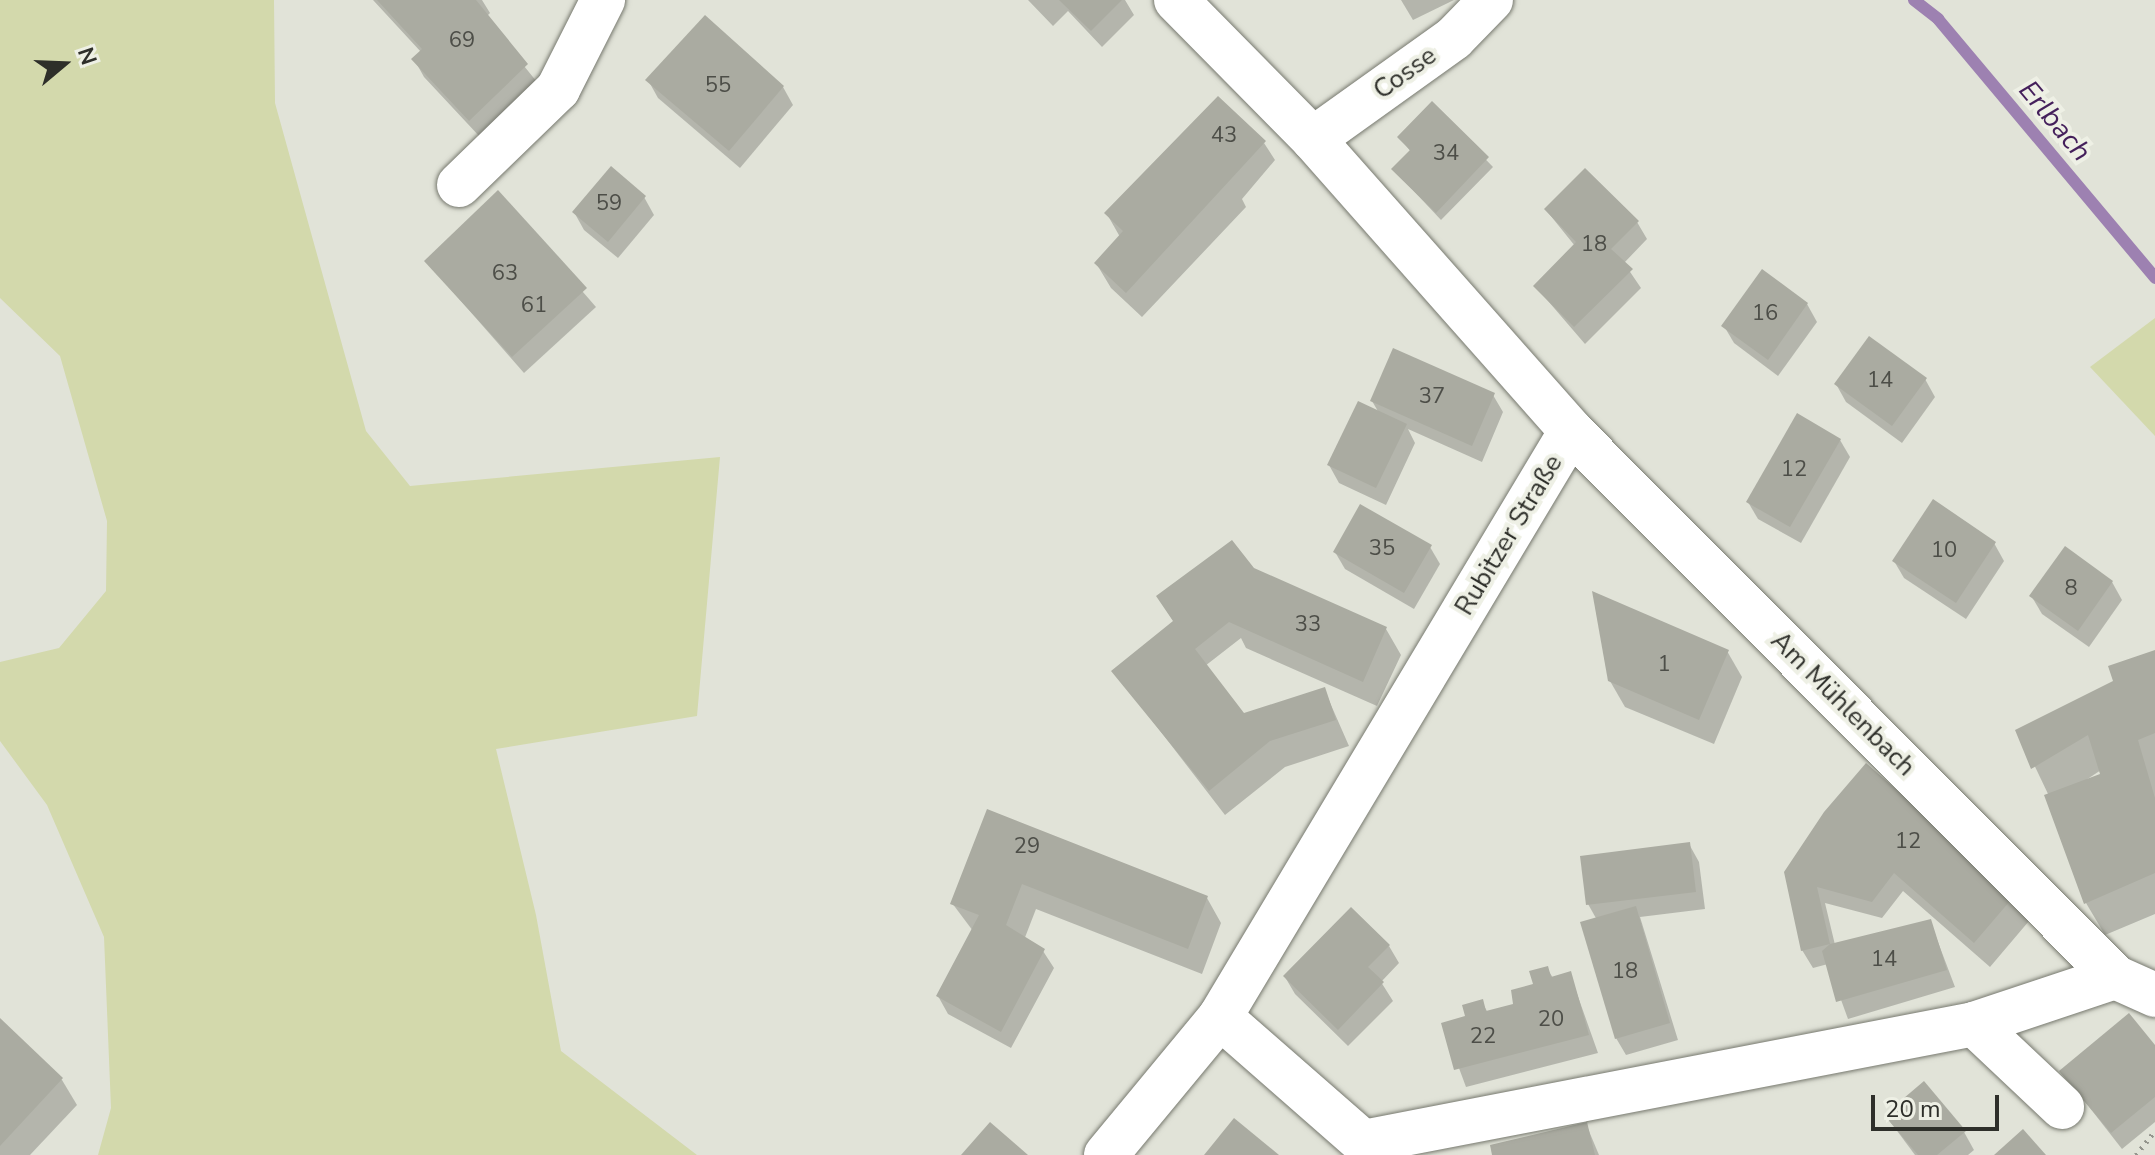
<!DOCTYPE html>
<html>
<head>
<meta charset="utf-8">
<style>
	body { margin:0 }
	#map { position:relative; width:2155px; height:1155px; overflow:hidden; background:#e1e3d8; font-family:"Nunito Sans",sans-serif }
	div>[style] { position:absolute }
	.green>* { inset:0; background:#d3d9ac }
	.shadow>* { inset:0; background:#0003 }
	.stream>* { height:12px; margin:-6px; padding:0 6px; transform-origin:6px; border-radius:6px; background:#9d81b1 }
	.building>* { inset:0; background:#aaaba1 }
	.path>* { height:5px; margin-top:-2.5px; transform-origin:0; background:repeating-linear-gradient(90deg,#94958d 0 2px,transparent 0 8px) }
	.roads { filter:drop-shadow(0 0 2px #77796f) drop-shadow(0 0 2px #77796f) }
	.minor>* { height:44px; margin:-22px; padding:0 22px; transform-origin:22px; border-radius:22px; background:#fff }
	.major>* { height:44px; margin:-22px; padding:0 22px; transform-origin:22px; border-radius:22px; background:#fff }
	span { translate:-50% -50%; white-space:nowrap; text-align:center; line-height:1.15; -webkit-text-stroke:8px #eef0e5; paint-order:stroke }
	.number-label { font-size:22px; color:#4d4e48 }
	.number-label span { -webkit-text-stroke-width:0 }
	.street-label { font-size:26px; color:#2e2f2a }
	.water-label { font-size:28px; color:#441f5b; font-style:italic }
	.north { position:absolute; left:24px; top:24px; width:80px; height:80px; -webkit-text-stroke:6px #eef0e5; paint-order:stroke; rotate:71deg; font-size:22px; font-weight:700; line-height:32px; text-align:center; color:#2e2f2a }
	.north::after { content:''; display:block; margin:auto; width:28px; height:36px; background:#2e2f2a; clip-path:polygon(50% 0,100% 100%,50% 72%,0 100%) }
	.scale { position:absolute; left:1871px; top:1095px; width:128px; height:36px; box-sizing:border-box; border:4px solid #2e2f2a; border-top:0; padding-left:10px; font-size:24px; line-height:28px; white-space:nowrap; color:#2e2f2a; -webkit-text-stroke:6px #eef0e5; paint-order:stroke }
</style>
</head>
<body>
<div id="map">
	<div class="green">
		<div style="clip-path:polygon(0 0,274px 0,275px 103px,366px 431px,410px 486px,720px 457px,697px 716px,496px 749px,536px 915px,561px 1051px,697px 1155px,98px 1155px,111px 1108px,104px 937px,47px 805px,0 741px,0 662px,59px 648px,106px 591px,107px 521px,60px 356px,0 298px)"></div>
		<div style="clip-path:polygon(2155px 318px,2155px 436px,2090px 367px)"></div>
	</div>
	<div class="shadow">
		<div style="clip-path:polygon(373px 0,482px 0,490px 13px,485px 18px,537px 82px,480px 137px,424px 77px,414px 59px,421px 52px)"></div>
		<div style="clip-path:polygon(1028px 0,1125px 0,1134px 15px,1102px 47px,1068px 11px,1053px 26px)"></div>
		<div style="clip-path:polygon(1401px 0,1454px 0,1413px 20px)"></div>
		<div style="clip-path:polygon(648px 80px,783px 87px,793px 105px,740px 168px,658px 98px)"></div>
		<div style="clip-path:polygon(1432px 104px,1493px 167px,1441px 220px,1394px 170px,1411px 152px,1400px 138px)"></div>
		<div style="clip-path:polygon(1264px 143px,1275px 160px,1242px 199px,1246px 207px,1142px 317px,1111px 288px,1096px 263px,1120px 237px,1107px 214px)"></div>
		<div style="clip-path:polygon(497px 193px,596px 307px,524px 373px,426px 261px)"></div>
		<div style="clip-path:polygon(644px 197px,654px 215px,618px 258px,584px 230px,574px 212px)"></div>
		<div style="clip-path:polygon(1546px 210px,1637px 222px,1647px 239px,1624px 263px,1641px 288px,1585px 344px,1536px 287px,1575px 246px)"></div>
		<div style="clip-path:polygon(1807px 304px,1817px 322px,1778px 376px,1734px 343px,1724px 326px)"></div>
		<div style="clip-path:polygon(1925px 379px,1935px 397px,1902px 443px,1846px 402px,1836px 384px)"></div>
		<div style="clip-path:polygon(1493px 395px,1503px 412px,1482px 462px,1408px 429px,1415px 443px,1386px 505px,1339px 483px,1329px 465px,1379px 413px,1372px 401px)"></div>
		<div style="clip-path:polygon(1840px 440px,1850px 457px,1801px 543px,1758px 519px,1748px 502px)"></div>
		<div style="clip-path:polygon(1994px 543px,2004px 561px,1966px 619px,1904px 578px,1894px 561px)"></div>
		<div style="clip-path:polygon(1430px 547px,1440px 564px,1414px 609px,1345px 569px,1335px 552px)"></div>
		<div style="clip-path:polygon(1252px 570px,1386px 629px,1401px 655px,1377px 706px,1246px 648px,1241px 638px,1205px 666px,1244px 715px,1324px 689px,1349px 746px,1285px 767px,1225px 815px,1114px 671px,1174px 622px,1158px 597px)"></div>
		<div style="clip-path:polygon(2112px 582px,2122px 600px,2089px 647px,2042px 614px,2032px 597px)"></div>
		<div style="clip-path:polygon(1727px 651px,1742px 677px,1714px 744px,1625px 707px,1610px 681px)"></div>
		<div style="clip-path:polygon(evenodd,2155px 652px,2155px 914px,2105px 935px,2086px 903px,2049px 796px,2018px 731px,2116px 682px,2155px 652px,2101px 770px,2103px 776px,2086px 780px,2101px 770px)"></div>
		<div style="clip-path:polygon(1867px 766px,2029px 921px,1990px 967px,1903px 891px,1882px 918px,1825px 903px,1836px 949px,1930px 921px,1955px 987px,1848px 1019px,1828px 964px,1813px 968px,1802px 950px,1786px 873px)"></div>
		<div style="clip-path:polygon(988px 812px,1207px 898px,1221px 923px,1202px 974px,1036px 909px,1024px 940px,1043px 951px,1054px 968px,1011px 1048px,948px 1014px,938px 996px,973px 931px,952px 903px)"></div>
		<div style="clip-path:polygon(1689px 844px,1699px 862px,1705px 909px,1640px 917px,1678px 1040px,1626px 1055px,1616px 1038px,1597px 920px,1588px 904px)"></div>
		<div style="clip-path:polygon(1389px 946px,1399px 963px,1381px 982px,1393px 1001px,1348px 1046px,1295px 994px,1285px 977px)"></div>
		<div style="clip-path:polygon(1547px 968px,1553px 978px,1570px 974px,1598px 1053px,1466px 1087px,1443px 1025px,1467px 1018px,1482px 1002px,1488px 1013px,1515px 1006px)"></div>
		<div style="clip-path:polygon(0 1021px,62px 1080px,77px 1105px,30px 1155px,0 1155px)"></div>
		<div style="clip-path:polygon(2155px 1048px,2155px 1122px,2122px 1149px,2061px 1071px)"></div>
		<div style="clip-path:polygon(1886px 1116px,1964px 1132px,1974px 1150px,1968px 1155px,1915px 1155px)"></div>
		<div style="clip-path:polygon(1586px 1124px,1599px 1155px,1494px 1155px)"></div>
	</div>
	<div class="stream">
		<div style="left:1914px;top:0;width:31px;rotate:38deg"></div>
		<div style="left:1938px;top:19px;width:338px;rotate:50deg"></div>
	</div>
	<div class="building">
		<div style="clip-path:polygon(377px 0,476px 0,528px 64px,469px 121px,411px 59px,422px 49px)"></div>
		<div style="clip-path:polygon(1059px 0,1122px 0,1091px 31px)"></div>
		<div style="clip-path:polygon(705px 15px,784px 86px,729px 151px,645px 80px)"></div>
		<div style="clip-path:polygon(1218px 96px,1266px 141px,1126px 293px,1094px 263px,1123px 231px,1104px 213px)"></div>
		<div style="clip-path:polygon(1432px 101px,1489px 157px,1436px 213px,1391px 169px,1410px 150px,1397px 137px)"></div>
		<div style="clip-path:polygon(611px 166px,646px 196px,608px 242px,572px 212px)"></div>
		<div style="clip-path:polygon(1585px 168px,1639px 221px,1611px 249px,1633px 269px,1574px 327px,1533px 286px,1576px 242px,1544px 209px)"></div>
		<div style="clip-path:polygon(498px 190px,587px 288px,512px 357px,424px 261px)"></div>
		<div style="clip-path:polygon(1762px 269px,1808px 303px,1768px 360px,1721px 326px)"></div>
		<div style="clip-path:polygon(1869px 336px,1927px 378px,1892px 426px,1834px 384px)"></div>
		<div style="clip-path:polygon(1393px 348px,1495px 393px,1472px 446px,1370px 401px)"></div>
		<div style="clip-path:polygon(1358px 401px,1407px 424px,1376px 488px,1327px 465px)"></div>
		<div style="clip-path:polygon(1797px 413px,1841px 439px,1790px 527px,1746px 502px)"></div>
		<div style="clip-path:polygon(1933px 499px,1996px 542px,1956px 603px,1892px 561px)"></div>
		<div style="clip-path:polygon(1360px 504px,1432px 545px,1404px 593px,1333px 552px)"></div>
		<div style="clip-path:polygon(1232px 540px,1254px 568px,1387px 627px,1363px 682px,1229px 622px,1195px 649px,1244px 713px,1325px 687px,1336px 720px,1270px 741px,1209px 791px,1111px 671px,1173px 621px,1156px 596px)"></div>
		<div style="clip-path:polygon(2065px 546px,2113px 581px,2078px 631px,2029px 596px)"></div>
		<div style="clip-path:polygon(1592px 591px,1729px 650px,1699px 720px,1608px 681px)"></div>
		<div style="clip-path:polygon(2155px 650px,2155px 733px,2138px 740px,2155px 798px,2155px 873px,2084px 904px,2044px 795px,2100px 774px,2088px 735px,2031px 769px,2015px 730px,2113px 681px,2108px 666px)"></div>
		<div style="clip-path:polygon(1866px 763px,2016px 894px,1974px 943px,1894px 873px,1872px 902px,1817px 887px,1830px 944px,1931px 919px,1947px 970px,1836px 1002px,1822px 951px,1830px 944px,1801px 951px,1784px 872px,1824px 812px)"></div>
		<div style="clip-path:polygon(987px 809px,1208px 896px,1188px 949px,1022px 884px,1006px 925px,1045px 949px,1001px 1032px,936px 996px,979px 915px,950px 904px)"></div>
		<div style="clip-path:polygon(1690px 842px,1696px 892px,1586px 905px,1580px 856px)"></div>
		<div style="clip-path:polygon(1636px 906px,1670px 1023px,1615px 1039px,1580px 922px)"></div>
		<div style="clip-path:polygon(1351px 907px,1390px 945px,1368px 967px,1384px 982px,1338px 1030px,1283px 976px)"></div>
		<div style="clip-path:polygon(1548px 966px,1551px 977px,1571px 971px,1589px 1035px,1454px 1070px,1441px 1023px,1465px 1016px,1462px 1005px,1483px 999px,1486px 1011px,1513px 1004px,1511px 990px,1533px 984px,1529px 971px)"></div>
		<div style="clip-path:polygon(2129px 1013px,2155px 1045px,2155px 1097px,2111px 1133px,2059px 1071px)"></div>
		<div style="clip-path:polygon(0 1018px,63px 1078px,0 1146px)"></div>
		<div style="clip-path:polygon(1924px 1081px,1966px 1131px,1937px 1155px,1918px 1155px,1884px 1115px)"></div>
		<div style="clip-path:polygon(1234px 1118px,1279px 1155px,1204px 1155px)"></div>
		<div style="clip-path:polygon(990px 1122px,1028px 1155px,961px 1155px)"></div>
		<div style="clip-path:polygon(1587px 1122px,1595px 1155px,1492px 1155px,1490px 1145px)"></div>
		<div style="clip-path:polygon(2023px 1129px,2046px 1155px,1994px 1155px)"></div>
	</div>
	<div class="path">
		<div style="left:2136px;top:1155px;width:31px;rotate:-52deg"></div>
	</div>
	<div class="roads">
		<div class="minor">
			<div style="left:1313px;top:139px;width:173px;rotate:-35.6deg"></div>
			<div style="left:1454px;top:38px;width:53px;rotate:-45.8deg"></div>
			<div style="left:459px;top:185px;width:138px;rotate:-44.1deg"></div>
			<div style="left:558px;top:89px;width:100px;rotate:-63.2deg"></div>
			<div style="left:1220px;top:1017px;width:190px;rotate:41.2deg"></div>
			<div style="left:1363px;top:1142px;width:622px;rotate:-10.93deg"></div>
			<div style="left:1974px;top:1024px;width:149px;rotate:-18.4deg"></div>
			<div style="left:1974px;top:1024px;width:121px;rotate:43.3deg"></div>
			<div style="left:1106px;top:1155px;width:179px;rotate:-50.4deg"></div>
			<div style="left:1220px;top:1017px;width:683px;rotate:-59.08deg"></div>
		</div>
		<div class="major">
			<div style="left:1176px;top:0;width:195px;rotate:45.4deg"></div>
			<div style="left:1313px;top:139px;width:390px;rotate:48.5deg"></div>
			<div style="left:1571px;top:431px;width:771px;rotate:45.11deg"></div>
			<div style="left:2115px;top:977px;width:44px;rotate:24.2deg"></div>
		</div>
	</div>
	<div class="number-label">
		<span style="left:462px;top:41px">69</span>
		<span style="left:718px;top:86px">55</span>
		<span style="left:1224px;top:136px">43</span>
		<span style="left:1446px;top:154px">34</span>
		<span style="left:609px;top:204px">59</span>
		<span style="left:1594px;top:245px">18</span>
		<span style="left:505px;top:274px">63</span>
		<span style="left:534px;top:306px">61</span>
		<span style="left:1765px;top:314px">16</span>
		<span style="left:1880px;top:381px">14</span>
		<span style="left:1432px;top:397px">37</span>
		<span style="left:1794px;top:470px">12</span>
		<span style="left:1382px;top:549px">35</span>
		<span style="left:1944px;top:551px">10</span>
		<span style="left:2071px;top:589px">8</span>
		<span style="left:1308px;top:625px">33</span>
		<span style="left:1664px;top:665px">1</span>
		<span style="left:1908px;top:842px">12</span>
		<span style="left:1027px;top:847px">29</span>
		<span style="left:1884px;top:960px">14</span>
		<span style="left:1625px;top:972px">18</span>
		<span style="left:1551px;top:1020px">20</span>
		<span style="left:1483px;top:1037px">22</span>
	</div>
	<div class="street-label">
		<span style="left:1405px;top:73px;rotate:-36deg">Cosse</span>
		<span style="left:1509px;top:535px;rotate:-59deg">Rubitzer Straße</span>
		<span style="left:1843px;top:704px;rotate:45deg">Am Mühlenbach</span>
	</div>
	<div class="water-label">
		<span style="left:2055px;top:121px;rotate:50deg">Erlbach</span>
	</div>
	<div class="north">N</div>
	<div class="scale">20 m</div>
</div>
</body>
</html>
